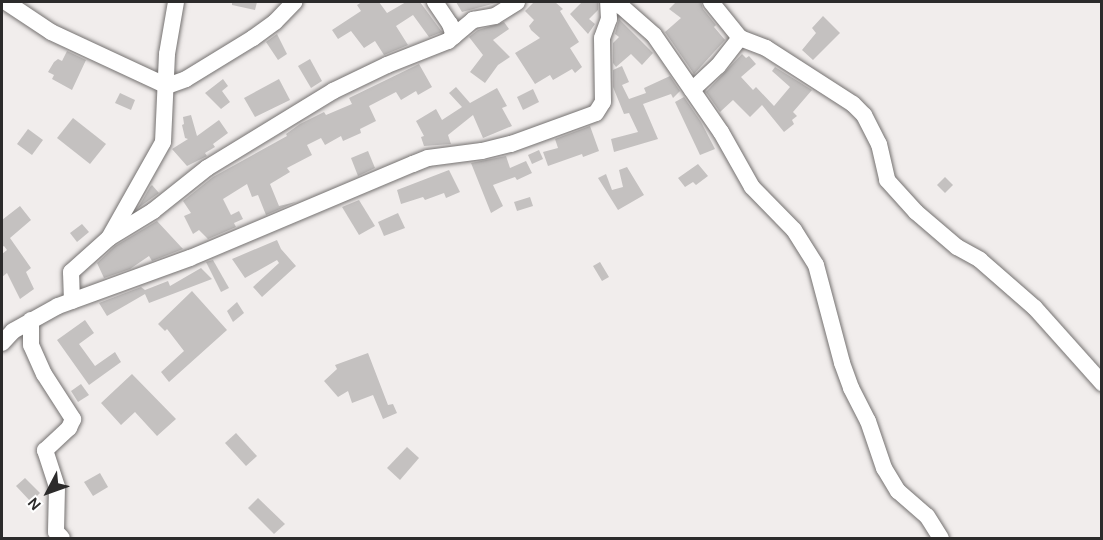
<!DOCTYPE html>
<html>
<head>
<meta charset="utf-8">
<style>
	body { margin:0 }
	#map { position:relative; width:1103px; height:540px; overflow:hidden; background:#f1edec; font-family:Karla,sans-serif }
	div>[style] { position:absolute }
	.building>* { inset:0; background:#c4c1c0 }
	.roads { filter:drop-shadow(0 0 2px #747170) drop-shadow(0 0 2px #747170) }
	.minor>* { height:16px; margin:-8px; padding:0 8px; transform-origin:8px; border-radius:8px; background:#fff }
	span { translate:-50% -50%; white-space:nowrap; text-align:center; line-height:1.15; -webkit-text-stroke:6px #fff; paint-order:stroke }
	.frame { position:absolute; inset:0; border:3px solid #2c2b2b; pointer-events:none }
	.north { position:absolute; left:18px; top:462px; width:60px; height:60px; -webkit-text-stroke:4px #fff; paint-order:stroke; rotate:229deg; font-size:16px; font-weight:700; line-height:24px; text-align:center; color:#2c2b2b }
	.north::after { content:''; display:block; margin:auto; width:21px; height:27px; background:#2c2b2b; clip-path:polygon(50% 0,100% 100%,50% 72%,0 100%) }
</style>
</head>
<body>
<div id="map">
	<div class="building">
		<div style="clip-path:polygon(232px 2px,257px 2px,255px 10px,232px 5px)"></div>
		<div style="clip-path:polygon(362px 2px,379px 2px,387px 13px,406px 2px,420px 2px,442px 32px,429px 37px,413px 15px,396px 26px,408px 45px,384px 55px,375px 41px,364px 48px,351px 31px,338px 39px,332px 30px,361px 11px,357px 5px)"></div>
		<div style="clip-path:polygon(456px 2px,496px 2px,496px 3px,462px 12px)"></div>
		<div style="clip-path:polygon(534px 2px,555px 2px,563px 9px,560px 11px,579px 42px,570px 48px,582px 67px,575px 73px,572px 69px,553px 80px,550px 75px,535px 84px,515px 53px,540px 38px,531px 30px,529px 26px,534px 20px,525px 11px)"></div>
		<div style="clip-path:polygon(582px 2px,598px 2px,598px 10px,589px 19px,595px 24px,588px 34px,570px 14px)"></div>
		<div style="clip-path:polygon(676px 2px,701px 2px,703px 9px,716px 25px,714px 27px,725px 40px,694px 74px,665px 32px,681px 18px,669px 9px)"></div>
		<div style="clip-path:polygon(823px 16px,840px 33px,813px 60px,802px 50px,816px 33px,812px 28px)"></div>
		<div style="clip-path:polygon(619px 19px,653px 53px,642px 65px,631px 54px,616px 67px,613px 63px,613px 43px,619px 37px,615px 34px)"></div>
		<div style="clip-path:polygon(504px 22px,509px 29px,493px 40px,510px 57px,498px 65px,485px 83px,470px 72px,483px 55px,469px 37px,478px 30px)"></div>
		<div style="clip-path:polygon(277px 34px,287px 54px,278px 60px,266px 42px)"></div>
		<div style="clip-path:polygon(67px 51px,86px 60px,72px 90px,52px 79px,54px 75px,48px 72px,54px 62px,58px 59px,62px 61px)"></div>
		<div style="clip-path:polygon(742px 54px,746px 58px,749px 56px,756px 64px,741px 77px,753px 90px,756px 87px,774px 106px,790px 87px,772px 71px,775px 67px,812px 90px,793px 112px,797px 116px,792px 120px,794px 124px,784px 132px,762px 105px,750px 117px,733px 100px,720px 112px,706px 92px)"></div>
		<div style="clip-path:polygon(310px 59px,322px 81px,311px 88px,298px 66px)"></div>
		<div style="clip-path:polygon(419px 64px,432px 87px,418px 95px,416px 91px,401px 100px,396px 92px,369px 106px,376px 121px,360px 129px,361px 133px,343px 141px,341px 136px,325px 145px,321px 138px,307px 145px,312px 155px,287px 168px,290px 172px,270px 184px,279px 206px,296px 202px,266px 215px,258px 195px,252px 197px,247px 184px,223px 199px,231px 215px,239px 211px,243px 219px,234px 223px,236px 227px,208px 239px,199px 230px,193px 234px,184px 216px,191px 213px,183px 201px,213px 177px,287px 136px,286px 134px,300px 124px,324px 112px,326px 115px,352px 104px,349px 98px)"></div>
		<div style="clip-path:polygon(622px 66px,629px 82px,622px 85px,629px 99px,646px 93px,644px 88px,670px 76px,680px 91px,673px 98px,671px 94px,643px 104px,658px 139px,614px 152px,611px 139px,638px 132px,629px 113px,624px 114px,613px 87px,613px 70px)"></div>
		<div style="clip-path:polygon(223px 79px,228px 86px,222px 91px,230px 102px,221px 109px,205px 93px)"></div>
		<div style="clip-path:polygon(279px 79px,290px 100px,255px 117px,244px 98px)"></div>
		<div style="clip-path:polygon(456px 87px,470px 103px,497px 88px,507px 106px,502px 108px,512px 126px,483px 138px,473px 115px,448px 135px,451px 144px,424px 146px,421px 137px,424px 136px,416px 121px,436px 109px,442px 120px,462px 107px,449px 93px)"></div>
		<div style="clip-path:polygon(533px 89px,539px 102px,523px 110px,517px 97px)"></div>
		<div style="clip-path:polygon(120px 93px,135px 100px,131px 110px,115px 103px)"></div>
		<div style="clip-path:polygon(684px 97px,701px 122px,715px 149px,700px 155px,675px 102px)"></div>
		<div style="clip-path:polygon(191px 115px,197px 136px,219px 120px,228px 133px,213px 144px,215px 147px,205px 153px,207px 156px,187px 166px,172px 149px,188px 139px,185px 138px,182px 125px,184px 124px,183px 117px)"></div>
		<div style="clip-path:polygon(73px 118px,106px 144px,90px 164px,57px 138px)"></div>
		<div style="clip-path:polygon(590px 126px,599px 151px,583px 157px,582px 154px,548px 166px,543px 152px,558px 148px,555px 139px)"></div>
		<div style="clip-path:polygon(28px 129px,43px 140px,32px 155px,17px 144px)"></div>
		<div style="clip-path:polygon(539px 150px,543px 159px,532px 164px,528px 155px)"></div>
		<div style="clip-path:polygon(368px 151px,375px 168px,358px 176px,351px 158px)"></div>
		<div style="clip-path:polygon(506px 156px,510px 168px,526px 161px,532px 173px,517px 180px,515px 177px,493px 185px,503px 206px,491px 213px,471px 163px)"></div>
		<div style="clip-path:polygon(698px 164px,708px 176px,696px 185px,693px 182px,685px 187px,678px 178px)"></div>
		<div style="clip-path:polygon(627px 167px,644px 195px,618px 210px,598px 178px,606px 174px,612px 190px,623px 187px,619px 170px)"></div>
		<div style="clip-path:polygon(449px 170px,460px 192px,446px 198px,444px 193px,425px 200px,423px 197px,401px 204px,397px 190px)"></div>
		<div style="clip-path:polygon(945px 177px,953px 185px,945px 193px,937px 185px)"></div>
		<div style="clip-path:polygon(152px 185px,159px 193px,138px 208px,150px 187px)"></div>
		<div style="clip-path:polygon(530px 197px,533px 206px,517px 211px,514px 202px)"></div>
		<div style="clip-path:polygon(359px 200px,375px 226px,359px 235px,342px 207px)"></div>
		<div style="clip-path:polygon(20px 206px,31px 220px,10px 238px,31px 268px,26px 272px,34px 289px,20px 299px,7px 273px,2px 277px,2px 254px,7px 250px,4px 246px,2px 247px,2px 220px)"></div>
		<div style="clip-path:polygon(398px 213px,405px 228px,384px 236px,378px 222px)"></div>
		<div style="clip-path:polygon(157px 221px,183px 249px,152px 261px,149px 256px,130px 269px,104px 278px,97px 263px,115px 246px)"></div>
		<div style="clip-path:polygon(82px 224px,89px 232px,77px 242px,70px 233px)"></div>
		<div style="clip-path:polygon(277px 240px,281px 249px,296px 266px,262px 297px,253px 287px,279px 263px,277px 260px,245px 278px,232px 259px)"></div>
		<div style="clip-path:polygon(213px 260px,229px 288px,221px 292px,206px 262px)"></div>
		<div style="clip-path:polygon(600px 262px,609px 277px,602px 281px,593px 266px)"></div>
		<div style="clip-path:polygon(201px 268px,212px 279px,149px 303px,145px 294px,107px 316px,99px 303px,141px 287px,145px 290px,168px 281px,170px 286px)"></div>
		<div style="clip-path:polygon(192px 291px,227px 330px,169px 382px,161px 372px,184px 351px,167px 329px,165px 331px,158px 324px)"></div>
		<div style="clip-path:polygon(237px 302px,244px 313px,233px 322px,227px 311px)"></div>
		<div style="clip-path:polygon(85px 320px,94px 333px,79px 344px,95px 366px,115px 352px,121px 362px,89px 385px,57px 340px)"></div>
		<div style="clip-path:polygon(368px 353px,388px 405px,393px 404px,397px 413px,383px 419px,373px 395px,352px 403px,348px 391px,338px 397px,324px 381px,337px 369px,335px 365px)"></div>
		<div style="clip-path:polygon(132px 374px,176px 419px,157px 436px,135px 412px,121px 425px,101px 403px)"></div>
		<div style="clip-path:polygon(81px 384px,89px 395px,78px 402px,71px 391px)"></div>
		<div style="clip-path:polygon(236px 433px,257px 456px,246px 466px,225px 443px)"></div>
		<div style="clip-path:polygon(407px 447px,419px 458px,400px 480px,387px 468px)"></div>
		<div style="clip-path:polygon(100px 473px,108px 487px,93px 496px,84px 482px)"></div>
		<div style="clip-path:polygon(25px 478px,40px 493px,31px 502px,16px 486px)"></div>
		<div style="clip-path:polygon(258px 498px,285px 524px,274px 534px,248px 508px)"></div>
	</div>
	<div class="roads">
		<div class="minor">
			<div style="left:6px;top:2px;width:54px;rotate:33.7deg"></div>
			<div style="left:51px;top:32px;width:128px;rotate:25deg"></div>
			<div style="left:167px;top:86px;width:20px;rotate:-20deg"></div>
			<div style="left:186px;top:79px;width:79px;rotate:-31.5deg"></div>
			<div style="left:253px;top:38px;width:27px;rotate:-36deg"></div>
			<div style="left:275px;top:22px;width:28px;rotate:-46deg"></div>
			<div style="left:435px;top:2px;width:27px;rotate:56deg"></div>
			<div style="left:450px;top:24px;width:13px;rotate:72deg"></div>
			<div style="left:612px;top:2px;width:10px;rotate:24deg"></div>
			<div style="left:621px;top:6px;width:44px;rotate:41.3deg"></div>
			<div style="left:654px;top:35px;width:118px;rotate:55.4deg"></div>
			<div style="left:721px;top:132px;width:63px;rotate:60.6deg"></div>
			<div style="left:752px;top:187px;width:60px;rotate:45.7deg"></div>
			<div style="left:794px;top:230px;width:41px;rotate:57.8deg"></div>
			<div style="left:816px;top:265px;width:101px;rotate:75.1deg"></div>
			<div style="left:842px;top:363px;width:27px;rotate:70deg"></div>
			<div style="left:851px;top:388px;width:37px;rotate:63deg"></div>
			<div style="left:868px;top:421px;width:50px;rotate:71.2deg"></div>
			<div style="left:884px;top:468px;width:27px;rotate:59deg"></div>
			<div style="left:898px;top:491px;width:38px;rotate:41deg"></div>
			<div style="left:927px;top:516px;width:26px;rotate:58deg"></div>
			<div style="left:711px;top:2px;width:46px;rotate:51.1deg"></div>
			<div style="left:740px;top:38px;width:28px;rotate:21deg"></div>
			<div style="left:766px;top:48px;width:103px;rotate:32.8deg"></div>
			<div style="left:853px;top:104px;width:16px;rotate:45deg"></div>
			<div style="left:864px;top:115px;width:33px;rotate:63deg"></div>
			<div style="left:879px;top:144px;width:37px;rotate:77deg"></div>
			<div style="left:887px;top:180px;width:43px;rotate:47.8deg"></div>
			<div style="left:916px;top:212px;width:54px;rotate:40.5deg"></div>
			<div style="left:957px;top:247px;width:26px;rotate:29deg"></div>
			<div style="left:980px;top:260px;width:73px;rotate:41.1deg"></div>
			<div style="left:1035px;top:308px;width:101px;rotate:48.2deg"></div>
			<div style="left:692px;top:90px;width:35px;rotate:-43deg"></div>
			<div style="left:718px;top:66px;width:36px;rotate:-52deg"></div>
			<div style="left:109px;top:238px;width:52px;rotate:-31.5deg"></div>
			<div style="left:153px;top:211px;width:69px;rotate:-38.5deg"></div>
			<div style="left:207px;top:168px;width:148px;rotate:-31.4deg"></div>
			<div style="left:333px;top:91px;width:60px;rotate:-25.7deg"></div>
			<div style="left:387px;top:65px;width:66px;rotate:-21.5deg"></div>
			<div style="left:448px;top:41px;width:33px;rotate:-40deg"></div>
			<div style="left:473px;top:20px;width:22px;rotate:-10deg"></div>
			<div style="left:495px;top:16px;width:26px;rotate:-32deg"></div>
			<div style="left:72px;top:301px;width:29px;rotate:-92deg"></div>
			<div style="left:71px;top:272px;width:51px;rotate:-41.8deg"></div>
			<div style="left:109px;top:238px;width:110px;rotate:-60.6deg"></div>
			<div style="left:163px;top:142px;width:88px;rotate:-87.4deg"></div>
			<div style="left:167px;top:54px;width:53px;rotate:-80.2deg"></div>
			<div style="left:31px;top:320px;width:25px;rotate:90deg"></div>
			<div style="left:31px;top:345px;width:32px;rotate:66deg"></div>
			<div style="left:44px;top:374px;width:54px;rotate:57.2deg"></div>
			<div style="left:73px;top:419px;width:10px;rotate:114deg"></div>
			<div style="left:69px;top:428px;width:33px;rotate:137deg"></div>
			<div style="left:45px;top:450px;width:39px;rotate:72deg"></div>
			<div style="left:57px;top:487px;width:45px;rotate:91.3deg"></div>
			<div style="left:56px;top:532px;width:8px;rotate:45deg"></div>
			<div style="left:2px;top:343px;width:16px;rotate:-47deg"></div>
			<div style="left:13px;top:331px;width:51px;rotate:-29.1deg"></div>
			<div style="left:58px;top:306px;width:140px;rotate:-20deg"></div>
			<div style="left:190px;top:258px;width:242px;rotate:-22.9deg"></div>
			<div style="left:413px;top:164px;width:16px;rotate:-22deg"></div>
			<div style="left:428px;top:158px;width:54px;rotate:-7.4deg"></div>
			<div style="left:482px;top:151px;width:30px;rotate:-14deg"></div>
			<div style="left:511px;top:144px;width:90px;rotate:-20deg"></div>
			<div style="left:596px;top:113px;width:13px;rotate:-58deg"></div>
			<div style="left:603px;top:102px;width:64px;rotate:-90.9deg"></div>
			<div style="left:602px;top:38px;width:20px;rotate:-70deg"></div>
			<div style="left:609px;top:19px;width:17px;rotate:-93deg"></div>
		</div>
	</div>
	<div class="frame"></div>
	<div class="north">N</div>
</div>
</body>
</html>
